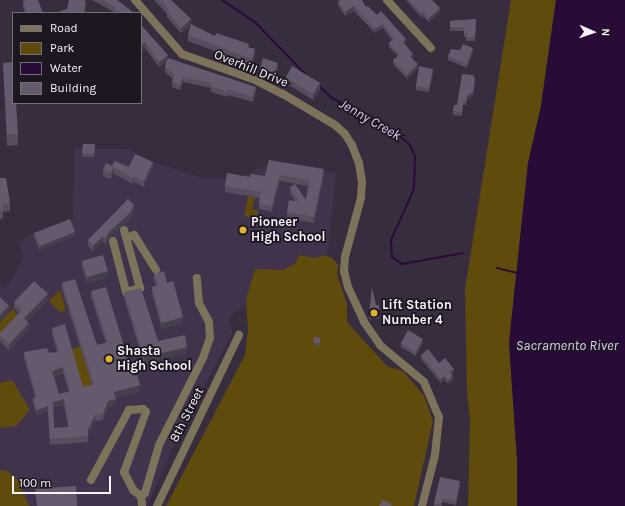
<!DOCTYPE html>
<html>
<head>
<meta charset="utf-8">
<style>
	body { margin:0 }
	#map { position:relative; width:625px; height:506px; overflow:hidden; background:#382c3f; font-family:Karla,sans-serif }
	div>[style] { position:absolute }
	.built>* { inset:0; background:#42334c }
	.green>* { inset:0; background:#5f4b0b }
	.water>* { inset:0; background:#290b38 }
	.stream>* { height:2px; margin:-1px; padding:0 1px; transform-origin:1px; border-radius:1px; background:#290b38 }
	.minor>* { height:8px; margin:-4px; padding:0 4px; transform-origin:4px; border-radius:4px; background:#7d735a }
	.wall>* { inset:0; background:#574d5f }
	.shaded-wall>* { inset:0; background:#473e4d }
	.building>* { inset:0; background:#65596e }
	.dots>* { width:11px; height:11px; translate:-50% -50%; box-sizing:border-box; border:2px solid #1c1720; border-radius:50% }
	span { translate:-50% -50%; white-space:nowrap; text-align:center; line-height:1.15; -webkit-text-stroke:3.5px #1c1720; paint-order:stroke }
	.street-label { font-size:13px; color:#f9f2fe }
	.poi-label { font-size:13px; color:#f9f2fe; font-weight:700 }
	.left { translate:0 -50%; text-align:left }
	.water-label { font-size:14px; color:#e1c6f4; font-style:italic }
	.legend { position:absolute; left:12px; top:12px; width:130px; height:92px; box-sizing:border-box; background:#1c1720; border:1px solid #746f79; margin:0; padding:5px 7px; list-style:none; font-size:12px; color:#f9f2fe }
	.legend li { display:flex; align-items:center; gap:8px; height:20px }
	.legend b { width:20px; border:1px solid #746f79 }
	.north { position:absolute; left:573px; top:12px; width:40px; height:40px; -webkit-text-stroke:3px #1c1720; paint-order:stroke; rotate:92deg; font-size:11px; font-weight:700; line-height:16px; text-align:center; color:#f9f2fe }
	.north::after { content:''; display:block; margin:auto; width:14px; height:18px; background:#f9f2fe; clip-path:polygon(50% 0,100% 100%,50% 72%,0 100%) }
	.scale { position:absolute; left:12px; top:476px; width:99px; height:18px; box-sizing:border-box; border:2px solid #f9f2fe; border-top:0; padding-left:5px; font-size:12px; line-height:14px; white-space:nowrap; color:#f9f2fe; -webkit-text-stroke:3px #1c1720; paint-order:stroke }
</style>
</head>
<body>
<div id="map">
	<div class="built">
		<div style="clip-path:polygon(74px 148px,128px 149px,153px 162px,203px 178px,242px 177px,271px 162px,336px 173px,328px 250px,323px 257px,316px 258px,299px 255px,296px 263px,283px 270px,255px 269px,245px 306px,229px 317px,232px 332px,230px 338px,182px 427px,147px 506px,0 506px,0 289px,6px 287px,16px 272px,23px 255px,19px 244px,29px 234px,73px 221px)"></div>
	</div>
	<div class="green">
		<div style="clip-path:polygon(511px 0,556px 0,541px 106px,528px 163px,509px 343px,517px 459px,517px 506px,468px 506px,470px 419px,467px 392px,465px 289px)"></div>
		<div style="clip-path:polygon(248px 196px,255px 197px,252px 209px,258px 210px,257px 219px,244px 216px)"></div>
		<div style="clip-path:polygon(299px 255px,316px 258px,325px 255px,332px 258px,339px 266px,337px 274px,347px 304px,347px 322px,387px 366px,403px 371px,424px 396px,433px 421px,414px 506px,166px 506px,245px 355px,248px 329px,246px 300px,255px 269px,283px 270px,296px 263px)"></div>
		<div style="clip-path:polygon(60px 290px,66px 310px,60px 312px,49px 301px)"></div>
		<div style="clip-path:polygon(13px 309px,20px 317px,0 337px,0 322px)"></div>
		<div style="clip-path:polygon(81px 346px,94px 390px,82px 392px,71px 349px)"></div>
		<div style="clip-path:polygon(12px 380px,30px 410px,16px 426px,0 428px,0 383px)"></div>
		<div style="clip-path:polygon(0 470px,7px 471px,18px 480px,29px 506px,0 506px)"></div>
	</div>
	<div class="water">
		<div style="clip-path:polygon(556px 0,625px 0,625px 506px,517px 506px,517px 459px,509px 343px,528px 163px,541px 106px)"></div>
	</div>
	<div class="stream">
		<div style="left:222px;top:0;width:40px;rotate:34deg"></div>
		<div style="left:255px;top:22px;width:75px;rotate:46.1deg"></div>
		<div style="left:318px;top:85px;width:19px;rotate:43deg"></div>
		<div style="left:332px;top:98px;width:70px;rotate:28deg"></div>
		<div style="left:394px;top:131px;width:21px;rotate:41deg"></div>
		<div style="left:410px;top:145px;width:13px;rotate:67deg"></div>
		<div style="left:415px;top:157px;width:32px;rotate:92deg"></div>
		<div style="left:414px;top:189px;width:56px;rotate:114.3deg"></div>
		<div style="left:391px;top:240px;width:17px;rotate:87deg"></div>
		<div style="left:392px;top:257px;width:12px;rotate:35deg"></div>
		<div style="left:402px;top:264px;width:62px;rotate:-10.2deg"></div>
		<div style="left:497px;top:268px;width:21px;rotate:14deg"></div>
	</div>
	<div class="minor">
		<div style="left:135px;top:0;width:72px;rotate:49deg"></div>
		<div style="left:182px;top:54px;width:77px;rotate:19.6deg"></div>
		<div style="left:255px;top:80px;width:31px;rotate:27deg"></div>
		<div style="left:283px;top:94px;width:61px;rotate:30.8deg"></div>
		<div style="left:335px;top:125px;width:13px;rotate:42deg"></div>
		<div style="left:345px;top:134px;width:13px;rotate:58deg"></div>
		<div style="left:352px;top:145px;width:19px;rotate:69deg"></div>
		<div style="left:359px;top:163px;width:19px;rotate:81deg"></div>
		<div style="left:362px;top:182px;width:16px;rotate:94deg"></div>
		<div style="left:361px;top:198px;width:61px;rotate:105.2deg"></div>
		<div style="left:345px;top:257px;width:14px;rotate:94deg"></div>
		<div style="left:344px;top:271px;width:16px;rotate:76deg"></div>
		<div style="left:348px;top:287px;width:38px;rotate:65deg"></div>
		<div style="left:364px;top:322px;width:29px;rotate:55deg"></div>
		<div style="left:381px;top:346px;width:56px;rotate:39.9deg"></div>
		<div style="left:424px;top:382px;width:38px;rotate:67deg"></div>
		<div style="left:439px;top:417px;width:38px;rotate:96deg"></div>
		<div style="left:435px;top:455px;width:53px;rotate:104.3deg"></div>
		<div style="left:387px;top:0;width:65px;rotate:47.5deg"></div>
		<div style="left:127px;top:238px;width:8px;rotate:-23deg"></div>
		<div style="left:134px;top:235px;width:41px;rotate:57.8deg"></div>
		<div style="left:113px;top:241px;width:53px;rotate:75.7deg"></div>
		<div style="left:126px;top:292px;width:15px;rotate:-16deg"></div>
		<div style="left:140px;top:288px;width:60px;rotate:-105.4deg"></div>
		<div style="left:91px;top:480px;width:80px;rotate:-61.5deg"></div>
		<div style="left:129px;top:410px;width:14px;rotate:-4deg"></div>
		<div style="left:143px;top:409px;width:4px;rotate:45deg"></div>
		<div style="left:146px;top:412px;width:64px;rotate:110.1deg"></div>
		<div style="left:124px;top:472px;width:20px;rotate:63deg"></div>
		<div style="left:133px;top:490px;width:10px;rotate:37deg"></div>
		<div style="left:141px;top:496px;width:5px;rotate:-37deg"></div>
		<div style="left:145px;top:493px;width:50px;rotate:-73.7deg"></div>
		<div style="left:159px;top:445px;width:97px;rotate:-63.2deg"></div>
		<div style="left:203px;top:358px;width:21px;rotate:-71deg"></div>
		<div style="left:210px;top:338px;width:16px;rotate:-94deg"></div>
		<div style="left:209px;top:322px;width:21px;rotate:-118deg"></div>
		<div style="left:199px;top:303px;width:25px;rotate:-95deg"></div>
		<div style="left:141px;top:496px;width:10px;rotate:84deg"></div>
		<div style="left:157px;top:506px;width:190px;rotate:-64.4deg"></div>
	</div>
	<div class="wall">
		<div style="clip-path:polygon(92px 0,117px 0,134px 13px,114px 13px,114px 12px)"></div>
		<div style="clip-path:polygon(154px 0,171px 0,191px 25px,181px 33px,167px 17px,167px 14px)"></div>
		<div style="clip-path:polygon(406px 0,432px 0,440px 12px,429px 22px,423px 16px,422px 18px)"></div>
		<div style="clip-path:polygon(23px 1px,43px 13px,25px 13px,23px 7px)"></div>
		<div style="clip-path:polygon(338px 1px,366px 7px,377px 15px,406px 43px,405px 44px,413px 58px,412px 59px,418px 68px,407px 79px,393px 64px,393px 60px,398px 56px,389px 47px,389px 43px,392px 40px,383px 28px,375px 33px,354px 11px,345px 16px,338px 5px)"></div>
		<div style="clip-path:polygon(476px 19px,475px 41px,466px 41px,466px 37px,464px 37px,464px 31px,450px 31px,450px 21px)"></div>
		<div style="clip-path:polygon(141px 25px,168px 59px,256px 93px,253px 102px,228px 95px,227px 97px,211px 92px,211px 88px,183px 82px,180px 90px,172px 87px,172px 81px,173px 79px,165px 72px,165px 67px,166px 62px,159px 67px,145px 48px,142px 51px,141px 50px)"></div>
		<div style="clip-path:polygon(188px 35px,215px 36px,249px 47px,255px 55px,252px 65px,188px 41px)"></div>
		<div style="clip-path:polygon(473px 52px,467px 68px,448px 60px,448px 56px)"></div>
		<div style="clip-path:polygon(3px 63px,18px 134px,18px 145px,7px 146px)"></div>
		<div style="clip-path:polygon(278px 67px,275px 76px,260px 72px,260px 68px)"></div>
		<div style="clip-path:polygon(433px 73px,429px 92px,416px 90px,416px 86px)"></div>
		<div style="clip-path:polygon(286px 77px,320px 89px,313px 100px,286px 83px)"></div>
		<div style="clip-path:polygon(475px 82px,473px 96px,467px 100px,466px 105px,463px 105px,462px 116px,453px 115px,453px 111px,457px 105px)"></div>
		<div style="clip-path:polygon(83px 144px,95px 144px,94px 157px,82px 157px)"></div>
		<div style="clip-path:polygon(269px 160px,324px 175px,314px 223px,287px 218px,287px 212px,295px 201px,290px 193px,290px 187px,306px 200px,308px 186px,280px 181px,272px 212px,259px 209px,259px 204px,260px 198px,225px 192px,225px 186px,250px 177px,265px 176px)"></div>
		<div style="clip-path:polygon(112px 166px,129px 167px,153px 167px,144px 187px,134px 182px,133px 184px,113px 173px,111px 179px,103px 176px,103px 170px)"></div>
		<div style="clip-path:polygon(0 178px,10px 203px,10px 211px,3px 212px,3px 219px,0 219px)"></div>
		<div style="clip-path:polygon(134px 211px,130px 219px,109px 237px,106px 244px,103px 241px,93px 251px,88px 246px,88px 240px)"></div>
		<div style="clip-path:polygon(34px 233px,75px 236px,40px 250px,34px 237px)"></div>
		<div style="clip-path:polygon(82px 261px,108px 277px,87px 283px,82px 267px)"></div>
		<div style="clip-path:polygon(154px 274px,167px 283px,183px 323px,162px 329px,152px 293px,152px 287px,156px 286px,154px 280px)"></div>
		<div style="clip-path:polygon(evenodd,62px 283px,97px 345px,106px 343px,91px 297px,91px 291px,133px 376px,140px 391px,115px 398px,116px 405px,108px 407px,103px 420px,95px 421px,88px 434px,88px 442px,50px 445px,48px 412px,37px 416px,33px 404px,33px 398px,35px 397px,24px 358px,24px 352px,49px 353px,57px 352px,52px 334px,52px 328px,83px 387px,92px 385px,62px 289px,62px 283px,63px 373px,69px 392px,59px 394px,54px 377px,63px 373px,62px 283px,64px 405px,68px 427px,54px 428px,53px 408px,64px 405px)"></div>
		<div style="clip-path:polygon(124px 292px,158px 341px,187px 353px,144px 363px,124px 298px)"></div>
		<div style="clip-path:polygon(48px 300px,27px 321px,29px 329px,9px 350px,0 341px,0 333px,19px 313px,14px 308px,14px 302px)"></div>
		<div style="clip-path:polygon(376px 305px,379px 305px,379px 319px,369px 319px,369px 315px)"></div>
		<div style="clip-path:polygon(314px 337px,320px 338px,320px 345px,314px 345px)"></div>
		<div style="clip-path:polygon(401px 343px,423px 343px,416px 356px,401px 347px)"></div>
		<div style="clip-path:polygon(421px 355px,439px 363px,454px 373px,452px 374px,453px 380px,448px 384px,445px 380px,441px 383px,421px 359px)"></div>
		<div style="clip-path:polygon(460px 485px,456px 505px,442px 502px,442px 506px,434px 506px,434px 503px)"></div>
	</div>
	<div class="shaded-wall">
		<div style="clip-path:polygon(86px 1px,86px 6px,85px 13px,84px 13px)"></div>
		<div style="clip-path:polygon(354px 6px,354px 11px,345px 16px,345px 12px)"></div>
		<div style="clip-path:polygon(440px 8px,440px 12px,429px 22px,429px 18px)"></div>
		<div style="clip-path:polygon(423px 12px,423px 16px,422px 18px,422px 14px)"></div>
		<div style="clip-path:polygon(191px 19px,191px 25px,181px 33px,181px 28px)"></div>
		<div style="clip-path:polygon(383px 24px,383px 28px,375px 33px,375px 29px)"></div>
		<div style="clip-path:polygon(406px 39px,406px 43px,403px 46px,403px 42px)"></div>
		<div style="clip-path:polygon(145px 42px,145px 48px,142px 51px,142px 45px)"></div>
		<div style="clip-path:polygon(473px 48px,473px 52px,467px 68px,467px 64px)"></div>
		<div style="clip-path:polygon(255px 49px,255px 55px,252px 65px,252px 59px)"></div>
		<div style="clip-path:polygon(413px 54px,413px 58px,410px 61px,410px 57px)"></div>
		<div style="clip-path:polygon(168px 55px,168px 61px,159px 67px,159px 62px)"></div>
		<div style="clip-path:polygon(278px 63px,278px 67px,275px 76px,275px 72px)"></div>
		<div style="clip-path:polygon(418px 64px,418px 68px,407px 79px,407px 75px)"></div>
		<div style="clip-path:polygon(433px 69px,433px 73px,429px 92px,429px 88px)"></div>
		<div style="clip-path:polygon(183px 77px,183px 82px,180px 90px,180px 85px)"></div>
		<div style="clip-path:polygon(475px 78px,473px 96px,467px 100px,466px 105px,467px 96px)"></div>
		<div style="clip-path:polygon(320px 83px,320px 89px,313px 100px,313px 94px)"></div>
		<div style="clip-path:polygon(256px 87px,256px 93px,253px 102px,253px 97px)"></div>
		<div style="clip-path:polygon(153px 162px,153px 167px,144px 187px,144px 181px)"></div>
		<div style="clip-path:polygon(113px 167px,113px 173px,111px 179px,111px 173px)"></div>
		<div style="clip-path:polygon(324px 169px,324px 175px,314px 223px,314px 217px)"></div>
		<div style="clip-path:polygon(280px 175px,280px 181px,272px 212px,272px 206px)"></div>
		<div style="clip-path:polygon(134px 176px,134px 182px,133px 184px,133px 178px)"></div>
		<div style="clip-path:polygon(134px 205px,134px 211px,130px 219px,109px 237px,106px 244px,106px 238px,109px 232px)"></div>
		<div style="clip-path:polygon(75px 232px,75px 236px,40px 250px,40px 246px)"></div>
		<div style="clip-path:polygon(103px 236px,103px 241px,93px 251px,93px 246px)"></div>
		<div style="clip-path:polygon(108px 271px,108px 277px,87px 283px,87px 277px)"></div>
		<div style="clip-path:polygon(48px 294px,48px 300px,24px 324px,24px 318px)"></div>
		<div style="clip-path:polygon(9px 306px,9px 312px,0 321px,0 315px)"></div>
		<div style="clip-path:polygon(183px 317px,183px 323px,162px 329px,162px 323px)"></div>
		<div style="clip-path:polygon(29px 323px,29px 329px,9px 350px,9px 344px)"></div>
		<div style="clip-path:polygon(423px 339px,423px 343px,416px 356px,416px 352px)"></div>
		<div style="clip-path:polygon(187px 347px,187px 353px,144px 363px,144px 357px)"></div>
		<div style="clip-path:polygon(63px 367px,63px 373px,52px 377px,52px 371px)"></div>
		<div style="clip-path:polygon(454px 369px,454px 373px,450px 376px,450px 372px)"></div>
		<div style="clip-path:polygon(445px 376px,445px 380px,441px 383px,441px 379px)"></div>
		<div style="clip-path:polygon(453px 376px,453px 380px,448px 384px,448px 380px)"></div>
		<div style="clip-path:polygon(140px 385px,140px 391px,114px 398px,114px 392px)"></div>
		<div style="clip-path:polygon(64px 399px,64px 405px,53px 408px,53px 402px)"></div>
		<div style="clip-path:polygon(116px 399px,116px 405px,108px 407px,103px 420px,103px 414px,108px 401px)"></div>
		<div style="clip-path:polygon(48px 406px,48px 412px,37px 416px,37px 410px)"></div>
		<div style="clip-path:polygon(95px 415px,95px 421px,88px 435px,88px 429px)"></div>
		<div style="clip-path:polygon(460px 481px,460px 485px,456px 505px,456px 501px)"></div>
	</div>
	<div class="building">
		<div style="clip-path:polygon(26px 0,38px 0,43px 13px,27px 13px,23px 1px)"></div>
		<div style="clip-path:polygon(69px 0,83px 0,86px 1px,84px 13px,55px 13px,67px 9px)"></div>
		<div style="clip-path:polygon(103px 0,117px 0,134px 13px,120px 13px,114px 9px,115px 7px)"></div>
		<div style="clip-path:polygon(160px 0,171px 0,191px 19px,181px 28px,167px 11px,169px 10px)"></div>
		<div style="clip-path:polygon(340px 0,362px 0,366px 7px,368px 6px,377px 15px,381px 11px,406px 39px,403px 42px,413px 54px,410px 57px,418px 64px,407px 75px,393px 60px,400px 54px,389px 43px,394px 38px,383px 24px,375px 29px,354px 6px,345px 12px,338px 1px)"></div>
		<div style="clip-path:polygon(409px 0,432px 0,440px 8px,429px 18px,423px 12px,422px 14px)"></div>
		<div style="clip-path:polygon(476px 19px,475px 37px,466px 37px,468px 33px,464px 33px,464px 27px,450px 27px,450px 21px)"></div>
		<div style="clip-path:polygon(191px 24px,215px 36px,216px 33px,249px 44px,248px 47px,255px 49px,252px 59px,188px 35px)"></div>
		<div style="clip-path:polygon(141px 25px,168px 55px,159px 62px,145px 42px,142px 45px,141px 44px)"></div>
		<div style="clip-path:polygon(463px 44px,473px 48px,467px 64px,448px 56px,451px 49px,460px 50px)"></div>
		<div style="clip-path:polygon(168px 58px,256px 87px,253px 97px,228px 89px,227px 92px,211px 86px,212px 83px,183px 77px,180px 85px,172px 81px,175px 75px,165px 67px)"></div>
		<div style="clip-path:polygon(263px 58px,278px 63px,275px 72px,260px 68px)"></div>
		<div style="clip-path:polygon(13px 62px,13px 103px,16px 103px,18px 134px,7px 134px,3px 63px)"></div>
		<div style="clip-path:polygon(292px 66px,320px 83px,313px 94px,286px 77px)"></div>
		<div style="clip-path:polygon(419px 66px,433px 69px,429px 88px,416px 86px)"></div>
		<div style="clip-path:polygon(462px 74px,473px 75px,475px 78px,473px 92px,467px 96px,466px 101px,463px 101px,462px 112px,453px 111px,454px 105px,457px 105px)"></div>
		<div style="clip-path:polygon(83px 144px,95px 144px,94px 153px,82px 153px)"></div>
		<div style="clip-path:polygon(135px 154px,153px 162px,144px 181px,134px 176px,133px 178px,113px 167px,111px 173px,103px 170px,106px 163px,112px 166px,115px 161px,129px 167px)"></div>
		<div style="clip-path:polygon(269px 160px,324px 169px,314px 217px,287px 212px,289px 200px,299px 202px,290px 187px,295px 184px,306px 200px,310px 180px,280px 175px,272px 206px,259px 204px,261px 192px,225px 186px,227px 173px,250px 177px,251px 174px,265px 176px)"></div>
		<div style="clip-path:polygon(0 178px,6px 178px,10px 203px,2px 204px,3px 211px,0 211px)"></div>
		<div style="clip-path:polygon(128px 199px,134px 205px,130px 213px,109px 232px,106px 238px,103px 236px,93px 246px,88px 240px)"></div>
		<div style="clip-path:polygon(70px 219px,75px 232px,40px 246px,34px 233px)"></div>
		<div style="clip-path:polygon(103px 255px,108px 271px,87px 277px,82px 261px)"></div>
		<div style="clip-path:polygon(164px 271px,167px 283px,173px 281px,183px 317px,162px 323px,152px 287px,158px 285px,154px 274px)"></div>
		<div style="clip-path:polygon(evenodd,75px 279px,97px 345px,108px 342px,91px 291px,106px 287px,133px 376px,137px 375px,140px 385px,114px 392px,116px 399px,108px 401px,103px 414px,95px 415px,88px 429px,88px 436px,50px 439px,48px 406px,37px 410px,33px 398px,37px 397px,24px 352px,47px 348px,49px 353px,59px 352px,52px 328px,65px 324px,83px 387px,94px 384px,62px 283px,75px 279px,63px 367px,70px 391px,59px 394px,52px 371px,63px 367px,75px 279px,64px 399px,69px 427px,54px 428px,53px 402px,64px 399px)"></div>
		<div style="clip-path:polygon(34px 281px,48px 294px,24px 318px,29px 323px,9px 344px,0 335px,0 333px,22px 310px,14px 302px)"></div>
		<div style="clip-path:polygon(372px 287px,376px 305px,379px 305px,379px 315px,369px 315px)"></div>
		<div style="clip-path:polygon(141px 288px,158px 341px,185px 335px,187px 347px,144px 357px,124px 292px)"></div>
		<div style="clip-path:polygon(0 297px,9px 306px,0 315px)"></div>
		<div style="clip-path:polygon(408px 330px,423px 339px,416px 352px,401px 343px)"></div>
		<div style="clip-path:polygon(314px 337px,320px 338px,320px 343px,314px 343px)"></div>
		<div style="clip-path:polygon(428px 349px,439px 363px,445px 358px,454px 369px,450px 372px,453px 376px,448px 380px,445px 376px,441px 379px,421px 355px)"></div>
		<div style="clip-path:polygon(440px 477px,460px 481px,456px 501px,442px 498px,441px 504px,434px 503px)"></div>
		<div style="clip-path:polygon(76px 486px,77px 506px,37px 506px,35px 489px)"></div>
		<div style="clip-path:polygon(383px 500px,392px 504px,391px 506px,379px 506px)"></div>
	</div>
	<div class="dots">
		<div style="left:243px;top:230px;background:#dcb233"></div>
		<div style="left:374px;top:313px;background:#dcb233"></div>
		<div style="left:109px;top:359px;background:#dcb233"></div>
	</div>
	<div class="street-label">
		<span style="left:251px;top:69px;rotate:22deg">Overhill Drive</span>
		<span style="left:187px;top:415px;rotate:-63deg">8th Street</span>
	</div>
	<div class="poi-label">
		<span class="left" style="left:251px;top:230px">Pioneer<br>High School</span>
		<span class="left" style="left:382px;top:313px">Lift Station<br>Number 4</span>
		<span class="left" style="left:117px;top:359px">Shasta<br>High School</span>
	</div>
	<div class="water-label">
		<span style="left:370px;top:120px;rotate:30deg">Jenny Creek</span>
		<span style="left:567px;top:346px">Sacramento River</span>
	</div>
	<ul class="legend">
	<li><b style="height:5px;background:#7d735a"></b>Road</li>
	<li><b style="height:11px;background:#5f4b0b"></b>Park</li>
	<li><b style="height:11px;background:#290b38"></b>Water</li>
	<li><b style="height:11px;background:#65596e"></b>Building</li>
	</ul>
	<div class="north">N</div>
	<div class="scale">100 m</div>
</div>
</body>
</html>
